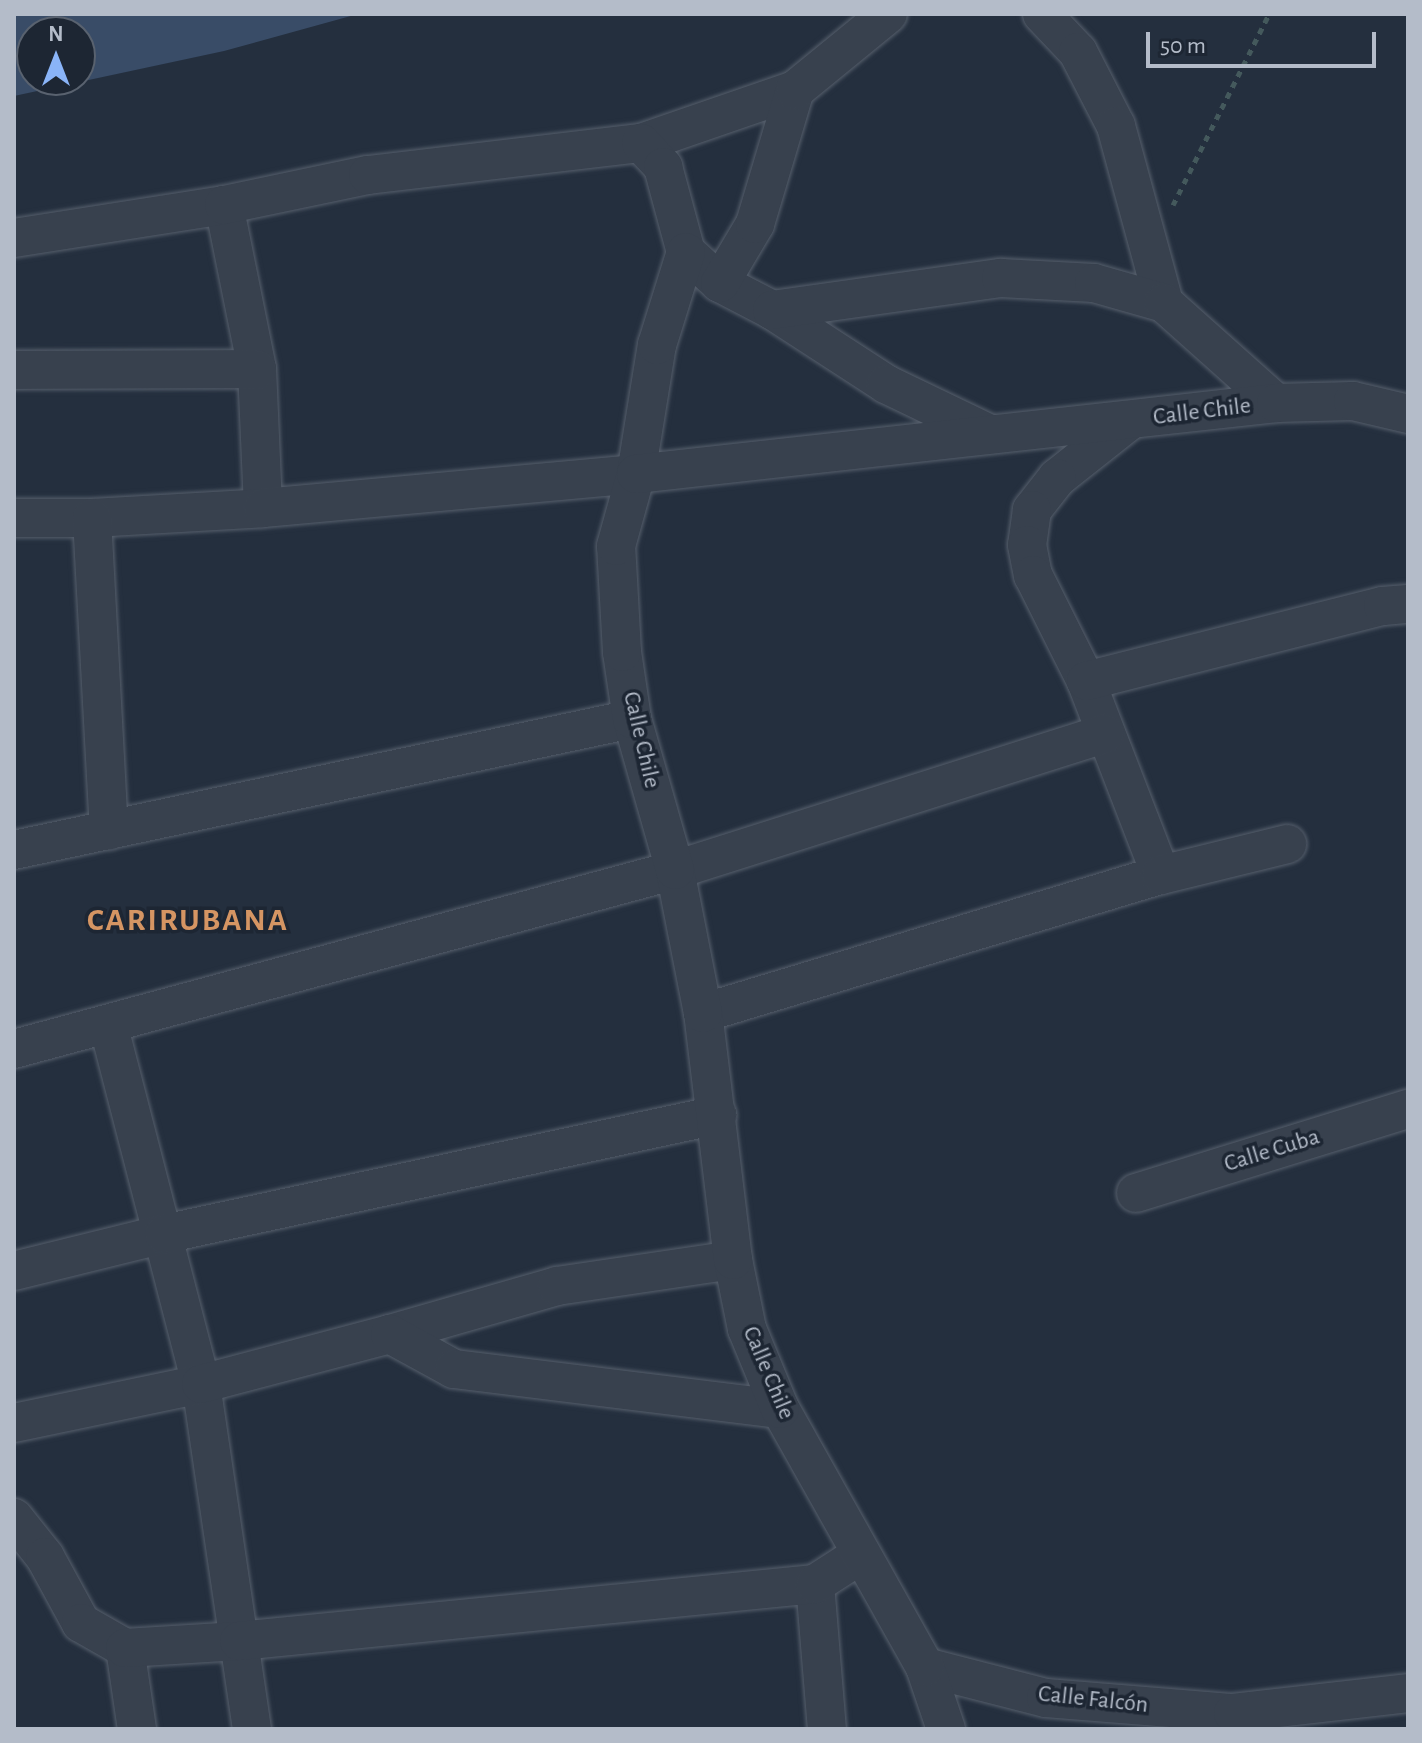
<!DOCTYPE html>
<html>
<head>
<meta charset="utf-8">
<style>
	body { margin:0 }
	#map { position:relative; width:1422px; height:1743px; overflow:hidden; background:#242f3e; font-family:"Alegreya Sans",sans-serif }
	div>[style] { position:absolute }
	.water>* { inset:0; background:#394c67 }
	.path>* { height:5px; margin-top:-2.5px; transform-origin:0; background:repeating-linear-gradient(90deg,#44595c 0 6px,transparent 0 12px) }
	.roads { filter:drop-shadow(0 0 2px #565f6c) drop-shadow(0 0 2px #565f6c) }
	.minor>* { height:38px; margin:-19px; padding:0 19px; transform-origin:19px; border-radius:19px; background:#38414e }
	span { translate:-50% -50%; white-space:nowrap; text-align:center; line-height:1.15; -webkit-text-stroke:7px #1d2633; paint-order:stroke }
	.street-label { font-size:24px; color:#b4bcc9 }
	.district-label { font-size:32px; color:#d59563; font-weight:700; letter-spacing:2px }
	.frame { position:absolute; inset:0; border:16px solid #b4bcc9; pointer-events:none }
	.north { position:absolute; left:16px; top:16px; width:80px; height:80px; box-sizing:border-box; background:#1d2633; border:2px solid #59626f; border-radius:50%; rotate:0deg; font-size:22px; font-weight:700; line-height:32px; text-align:center; color:#b4bcc9 }
	.north::after { content:''; display:block; margin:auto; width:28px; height:36px; background:#8ab4f8; clip-path:polygon(50% 0,100% 100%,50% 72%,0 100%) }
	.scale { position:absolute; left:1146px; top:32px; width:230px; height:36px; box-sizing:border-box; border:4px solid #b4bcc9; border-top:0; padding-left:10px; font-size:24px; line-height:28px; white-space:nowrap; color:#b4bcc9; -webkit-text-stroke:6px #1d2633; paint-order:stroke }
</style>
</head>
<body>
<div id="map">
	<div class="water">
		<div style="clip-path:polygon(evenodd,14px 14px,358px 14px,224px 51px,14px 96px,14px 14px,32px 32px,80px 32px,80px 80px,32px 80px,32px 32px)"></div>
	</div>
	<div class="path">
		<div style="left:1173px;top:205px;width:214px;rotate:-63.3deg"></div>
	</div>
	<div class="roads">
		<div class="minor">
			<div style="left:1042px;top:14px;width:52px;rotate:46.5deg"></div>
			<div style="left:1078px;top:52px;width:83px;rotate:62.8deg"></div>
			<div style="left:1116px;top:126px;width:183px;rotate:74.8deg"></div>
			<div style="left:641px;top:143px;width:163px;rotate:-19deg"></div>
			<div style="left:224px;top:205px;width:167px;rotate:78.6deg"></div>
			<div style="left:257px;top:369px;width:139px;rotate:87.5deg"></div>
			<div style="left:14px;top:238px;width:213px;rotate:-8.9deg"></div>
			<div style="left:224px;top:205px;width:147px;rotate:-11.8deg"></div>
			<div style="left:368px;top:175px;width:275px;rotate:-6.7deg"></div>
			<div style="left:641px;top:143px;width:33px;rotate:47deg"></div>
			<div style="left:663px;top:167px;width:88px;rotate:74.9deg"></div>
			<div style="left:686px;top:252px;width:46px;rotate:42.4deg"></div>
			<div style="left:720px;top:283px;width:59px;rotate:27.4deg"></div>
			<div style="left:772px;top:310px;width:136px;rotate:33deg"></div>
			<div style="left:886px;top:384px;width:115px;rotate:25.7deg"></div>
			<div style="left:720px;top:283px;width:69px;rotate:-59.3deg"></div>
			<div style="left:755px;top:224px;width:140px;rotate:-73.4deg"></div>
			<div style="left:795px;top:90px;width:120px;rotate:-39.3deg"></div>
			<div style="left:772px;top:310px;width:231px;rotate:-8deg"></div>
			<div style="left:1001px;top:278px;width:93px;rotate:3.1deg"></div>
			<div style="left:1094px;top:283px;width:73px;rotate:15.9deg"></div>
			<div style="left:1164px;top:303px;width:150px;rotate:41.8deg"></div>
			<div style="left:14px;top:370px;width:243px;rotate:-0.2deg"></div>
			<div style="left:1129px;top:421px;width:92px;rotate:141.6deg"></div>
			<div style="left:1057px;top:478px;width:41px;rotate:128deg"></div>
			<div style="left:1032px;top:510px;width:35px;rotate:98deg"></div>
			<div style="left:1027px;top:545px;width:31px;rotate:79deg"></div>
			<div style="left:1033px;top:575px;width:119px;rotate:63.4deg"></div>
			<div style="left:1086px;top:681px;width:208px;rotate:68.9deg"></div>
			<div style="left:14px;top:518px;width:78px"></div>
			<div style="left:92px;top:518px;width:171px;rotate:-3.3deg"></div>
			<div style="left:263px;top:508px;width:375px;rotate:-5.2deg"></div>
			<div style="left:636px;top:474px;width:131px;rotate:-80.8deg"></div>
			<div style="left:657px;top:345px;width:97px;rotate:-72.7deg"></div>
			<div style="left:92px;top:518px;width:313px;rotate:86.9deg"></div>
			<div style="left:1086px;top:681px;width:306px;rotate:-14.2deg"></div>
			<div style="left:1383px;top:606px;width:25px;rotate:-5deg"></div>
			<div style="left:14px;top:850px;width:632px;rotate:-11.97deg"></div>
			<div style="left:703px;top:1013px;width:478px;rotate:-16.8deg"></div>
			<div style="left:1161px;top:875px;width:130px;rotate:-13.8deg"></div>
			<div style="left:108px;top:1024px;width:372px;rotate:75.5deg"></div>
			<div style="left:201px;top:1384px;width:349px;rotate:81.6deg"></div>
			<div style="left:14px;top:1049px;width:685px;rotate:-15.15deg"></div>
			<div style="left:675px;top:870px;width:451px;rotate:-17.6deg"></div>
			<div style="left:1136px;top:1193px;width:285px;rotate:-17.2deg"></div>
			<div style="left:14px;top:1271px;width:154px;rotate:-13.9deg"></div>
			<div style="left:164px;top:1234px;width:566px;rotate:-12.14deg"></div>
			<div style="left:390px;top:1334px;width:174px;rotate:-16deg"></div>
			<div style="left:557px;top:1286px;width:178px;rotate:-8.4deg"></div>
			<div style="left:14px;top:1423px;width:191px;rotate:-11.8deg"></div>
			<div style="left:201px;top:1384px;width:196px;rotate:-14.8deg"></div>
			<div style="left:390px;top:1334px;width:73px;rotate:28.7deg"></div>
			<div style="left:454px;top:1369px;width:328px;rotate:7deg"></div>
			<div style="left:14px;top:1518px;width:50px;rotate:51.5deg"></div>
			<div style="left:45px;top:1557px;width:75px;rotate:61.4deg"></div>
			<div style="left:81px;top:1623px;width:51px;rotate:29.6deg"></div>
			<div style="left:125px;top:1648px;width:82px;rotate:81.6deg"></div>
			<div style="left:815px;top:1584px;width:145px;rotate:85.3deg"></div>
			<div style="left:125px;top:1648px;width:114px;rotate:-3.5deg"></div>
			<div style="left:239px;top:1641px;width:579px;rotate:-5.65deg"></div>
			<div style="left:815px;top:1584px;width:54px;rotate:-32.8deg"></div>
			<div style="left:925px;top:1667px;width:125px;rotate:14.4deg"></div>
			<div style="left:1046px;top:1698px;width:188px;rotate:4.6deg"></div>
			<div style="left:1233px;top:1713px;width:176px;rotate:-6.5deg"></div>
			<div style="left:946px;top:1729px;width:65px;rotate:-108.7deg"></div>
			<div style="left:925px;top:1667px;width:296px;rotate:-119.3deg"></div>
			<div style="left:780px;top:1409px;width:87px;rotate:-112.4deg"></div>
			<div style="left:747px;top:1329px;width:70px;rotate:-101.5deg"></div>
			<div style="left:733px;top:1260px;width:249px;rotate:-96.9deg"></div>
			<div style="left:703px;top:1013px;width:146px;rotate:-101.1deg"></div>
			<div style="left:675px;top:870px;width:157px;rotate:-105.9deg"></div>
			<div style="left:632px;top:719px;width:68px;rotate:-98.5deg"></div>
			<div style="left:622px;top:652px;width:106px;rotate:-93.2deg"></div>
			<div style="left:616px;top:546px;width:75px;rotate:-74.5deg"></div>
			<div style="left:636px;top:474px;width:644px;rotate:-6.33deg"></div>
			<div style="left:1276px;top:403px;width:77px;rotate:-1.5deg"></div>
			<div style="left:1353px;top:401px;width:57px;rotate:13.3deg"></div>
		</div>
	</div>
	<div class="street-label">
		<span style="left:1202px;top:412px;rotate:-7deg">Calle Chile</span>
		<span style="left:641px;top:740px;rotate:77deg">Calle Chile</span>
		<span style="left:1272px;top:1151px;rotate:-17deg">Calle Cuba</span>
		<span style="left:768px;top:1373px;rotate:67deg">Calle Chile</span>
		<span style="left:1093px;top:1700px;rotate:6deg">Calle Falcón</span>
	</div>
	<div class="district-label">
		<span style="left:188px;top:920px">CARIRUBANA</span>
	</div>
	<div class="frame"></div>
	<div class="north">N</div>
	<div class="scale">50 m</div>
</div>
</body>
</html>
